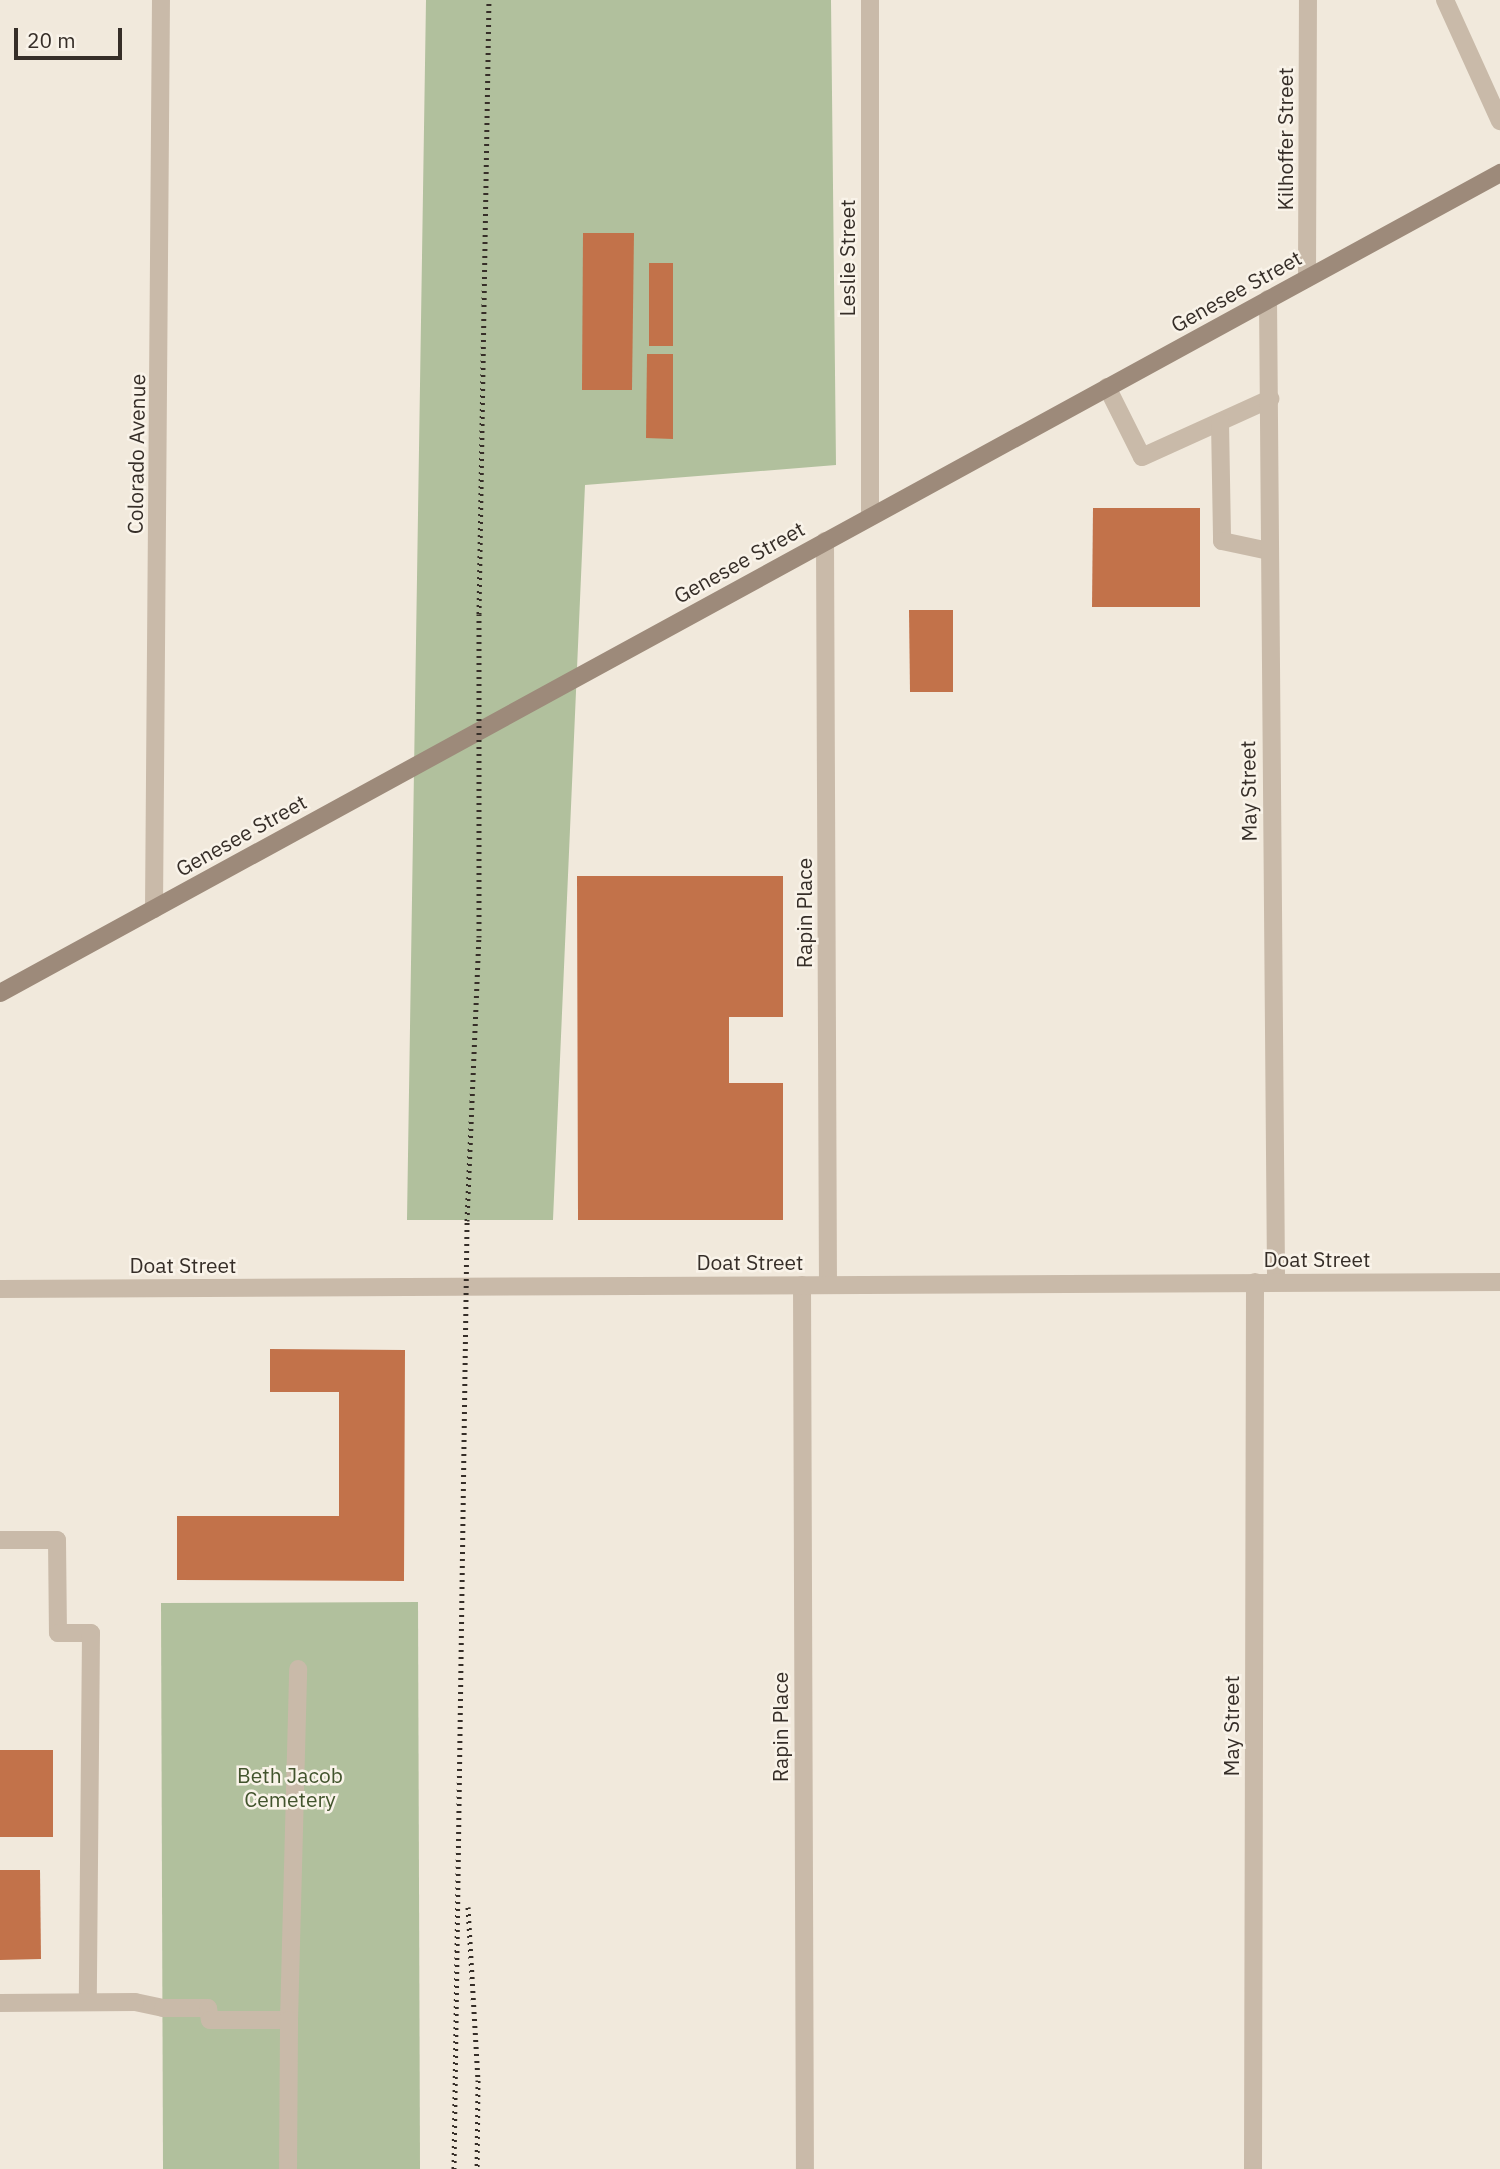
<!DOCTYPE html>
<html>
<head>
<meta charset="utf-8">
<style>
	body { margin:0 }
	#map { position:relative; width:1500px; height:2169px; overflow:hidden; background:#f1e9dc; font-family:"IBM Plex Sans",sans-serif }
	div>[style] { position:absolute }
	.green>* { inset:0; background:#b1c09d }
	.building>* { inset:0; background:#c2724a }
	.lane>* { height:18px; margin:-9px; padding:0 9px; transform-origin:9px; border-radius:9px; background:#c9baa9 }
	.street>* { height:18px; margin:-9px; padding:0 9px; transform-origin:9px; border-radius:9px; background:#c9baa9 }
	.secondary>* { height:18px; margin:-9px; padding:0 9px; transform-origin:9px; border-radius:9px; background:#9d8a7a }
	.rail>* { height:5px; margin-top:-2.5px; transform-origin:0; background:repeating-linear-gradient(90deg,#362e28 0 2px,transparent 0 7px) }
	span { translate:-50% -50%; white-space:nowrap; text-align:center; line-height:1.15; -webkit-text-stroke:5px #f9f3e9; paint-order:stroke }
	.street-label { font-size:21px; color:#362e28 }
	.park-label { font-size:21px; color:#42542d }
	.scale { position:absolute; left:14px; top:28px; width:108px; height:32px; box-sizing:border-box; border:4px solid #362e28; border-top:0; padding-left:9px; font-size:21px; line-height:24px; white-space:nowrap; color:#362e28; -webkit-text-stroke:5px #f9f3e9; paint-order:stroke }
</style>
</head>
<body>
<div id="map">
	<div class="green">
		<div style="clip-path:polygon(426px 0,831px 0,836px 465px,585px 485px,553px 1220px,407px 1220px)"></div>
		<div style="clip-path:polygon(418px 1602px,420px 2169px,163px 2169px,161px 1603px)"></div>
	</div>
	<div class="building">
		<div style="clip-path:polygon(583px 233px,634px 233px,632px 390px,582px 390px)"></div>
		<div style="clip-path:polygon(649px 263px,673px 263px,673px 346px,649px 346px)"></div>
		<div style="clip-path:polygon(647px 354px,673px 354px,673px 439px,646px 438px)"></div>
		<div style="clip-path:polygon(1093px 508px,1200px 508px,1200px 607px,1092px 607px)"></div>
		<div style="clip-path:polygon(909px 610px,953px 610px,953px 692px,910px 692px)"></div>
		<div style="clip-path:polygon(577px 876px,783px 876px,783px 1017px,729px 1017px,729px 1083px,783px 1083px,783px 1220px,578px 1220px)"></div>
		<div style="clip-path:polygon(270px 1349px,405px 1350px,404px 1581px,177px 1580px,177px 1516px,339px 1516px,339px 1392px,270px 1392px)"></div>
		<div style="clip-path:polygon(0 1750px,53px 1750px,53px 1837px,0 1837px)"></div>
		<div style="clip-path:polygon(0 1870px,40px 1870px,41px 1959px,0 1960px)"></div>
	</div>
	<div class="lane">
		<div style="left:1445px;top:0;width:133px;rotate:65.6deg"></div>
		<div style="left:1107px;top:387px;width:78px;rotate:63.4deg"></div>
		<div style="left:1142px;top:457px;width:141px;rotate:-24.4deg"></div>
		<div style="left:1220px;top:422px;width:119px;rotate:89deg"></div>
		<div style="left:1222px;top:541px;width:48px;rotate:12deg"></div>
		<div style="left:0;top:1540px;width:57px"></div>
		<div style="left:57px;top:1540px;width:93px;rotate:89.4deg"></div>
		<div style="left:58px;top:1633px;width:33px"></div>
		<div style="left:91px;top:1633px;width:369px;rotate:90.5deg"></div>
		<div style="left:135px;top:2002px;width:29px;rotate:12deg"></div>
		<div style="left:163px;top:2008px;width:45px"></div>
		<div style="left:208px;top:2008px;width:12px;rotate:81deg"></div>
		<div style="left:210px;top:2020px;width:79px"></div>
		<div style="left:289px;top:2020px;width:351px;rotate:-88.5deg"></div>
		<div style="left:288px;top:2169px;width:149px;rotate:-89.6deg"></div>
	</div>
	<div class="street">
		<div style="left:1307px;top:278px;width:278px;rotate:-89.8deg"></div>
		<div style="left:1268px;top:299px;width:983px;rotate:89.53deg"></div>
		<div style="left:870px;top:516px;width:516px;rotate:-90deg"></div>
		<div style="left:825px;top:541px;width:744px;rotate:89.77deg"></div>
		<div style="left:154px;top:909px;width:909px;rotate:-89.56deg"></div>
		<div style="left:802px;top:1285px;width:884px;rotate:89.81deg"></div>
		<div style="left:0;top:1289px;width:1500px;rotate:-0.27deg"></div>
		<div style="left:0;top:2003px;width:135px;rotate:-0.4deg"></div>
		<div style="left:1253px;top:2169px;width:887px;rotate:-89.87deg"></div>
	</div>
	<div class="secondary">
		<div style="left:0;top:993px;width:1710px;rotate:-28.66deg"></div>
	</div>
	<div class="rail">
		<div style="left:468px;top:1907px;width:173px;rotate:86.7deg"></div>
		<div style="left:478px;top:2080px;width:89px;rotate:90.6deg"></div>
		<div style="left:454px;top:2169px;width:948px;rotate:-89.21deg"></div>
		<div style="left:467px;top:1221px;width:284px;rotate:-87.6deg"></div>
		<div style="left:479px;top:937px;width:323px;rotate:-90deg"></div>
		<div style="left:479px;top:614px;width:614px;rotate:-89.07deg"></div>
	</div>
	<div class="street-label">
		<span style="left:1285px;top:139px;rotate:-90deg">Kilhoffer Street</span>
		<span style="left:847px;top:258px;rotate:-90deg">Leslie Street</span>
		<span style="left:1236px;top:291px;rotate:-29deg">Genesee Street</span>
		<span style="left:136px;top:454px;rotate:-89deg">Colorado Avenue</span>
		<span style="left:739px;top:562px;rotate:-29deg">Genesee Street</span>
		<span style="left:1248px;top:791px;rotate:-91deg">May Street</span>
		<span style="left:241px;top:835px;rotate:-29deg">Genesee Street</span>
		<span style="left:804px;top:913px;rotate:-90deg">Rapin Place</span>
		<span style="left:1317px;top:1259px">Doat Street</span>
		<span style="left:750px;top:1262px">Doat Street</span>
		<span style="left:183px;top:1265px">Doat Street</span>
		<span style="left:1231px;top:1726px;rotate:-90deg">May Street</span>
		<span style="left:780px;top:1727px;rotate:-90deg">Rapin Place</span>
	</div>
	<div class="park-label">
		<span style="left:290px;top:1787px">Beth Jacob<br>Cemetery</span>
	</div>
	<div class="scale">20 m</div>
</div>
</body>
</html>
